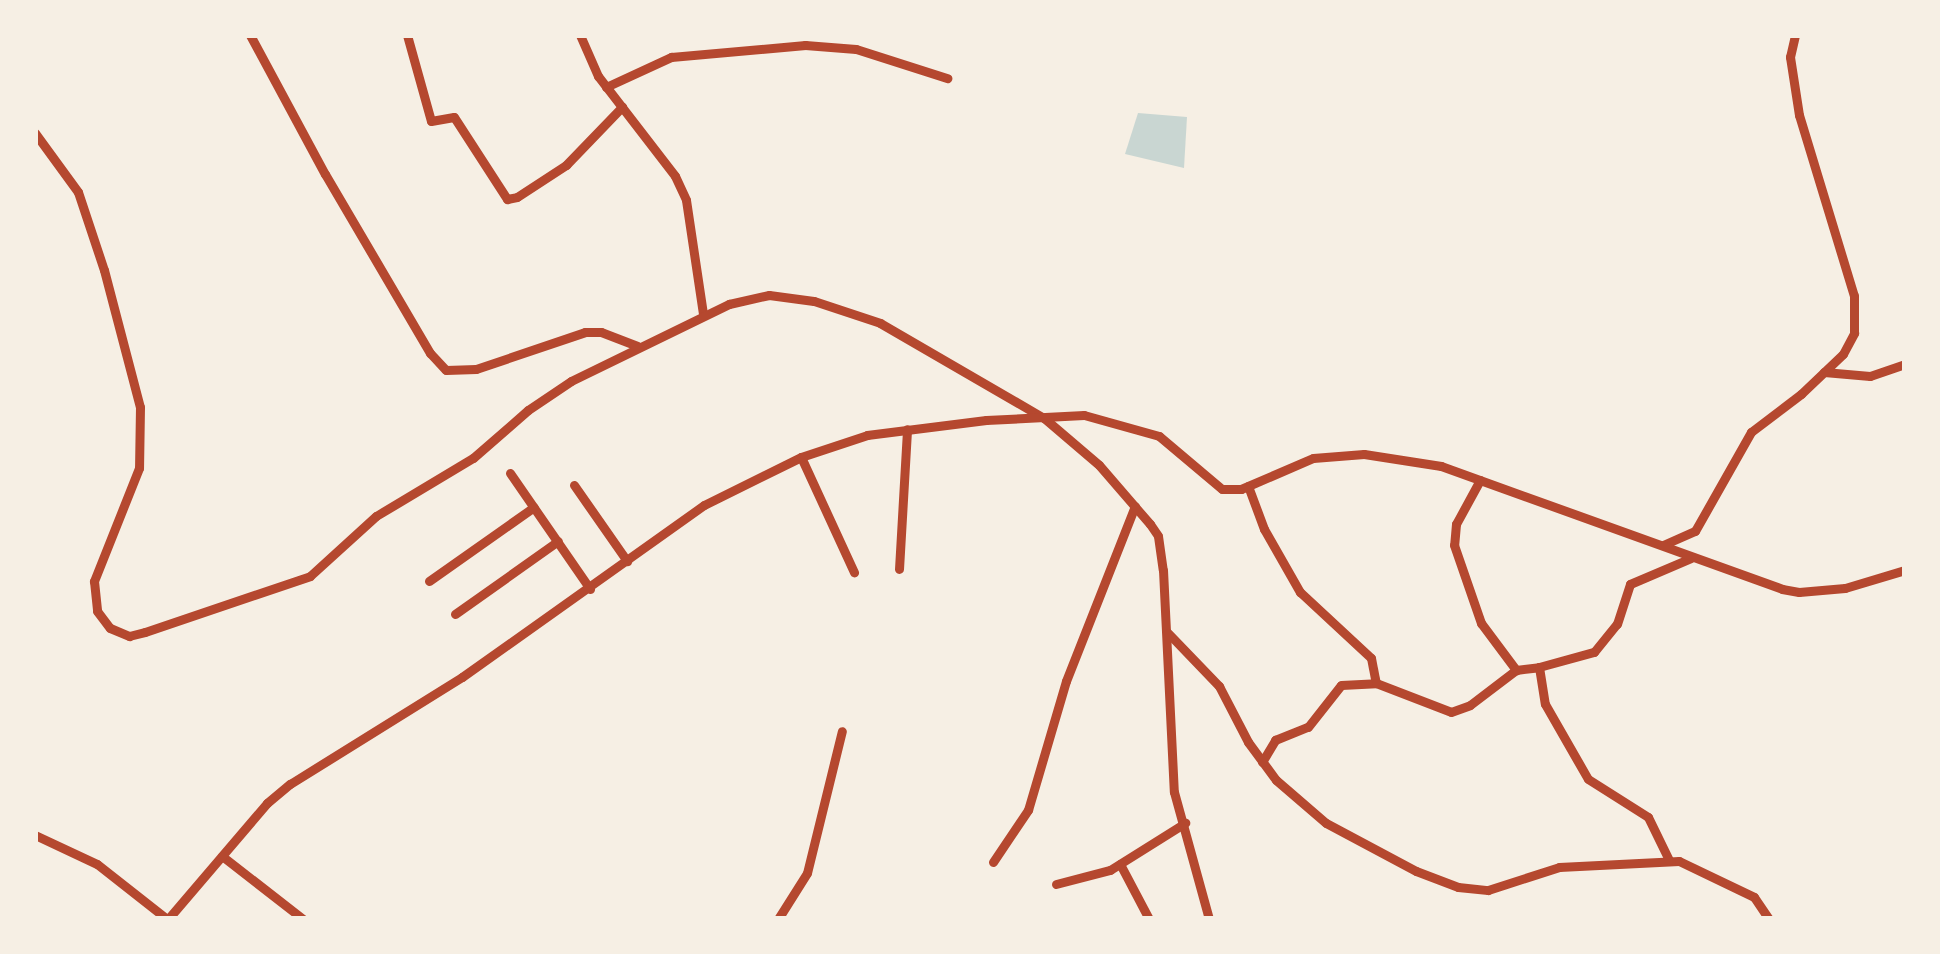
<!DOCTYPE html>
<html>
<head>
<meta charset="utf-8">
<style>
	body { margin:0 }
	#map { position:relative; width:1940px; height:954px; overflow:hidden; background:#f6efe4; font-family:Poppins,sans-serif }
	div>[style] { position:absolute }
	.water>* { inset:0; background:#c9d6d2 }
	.minor>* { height:9px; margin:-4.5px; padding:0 4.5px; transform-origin:4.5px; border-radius:4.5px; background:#b5482f }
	span { translate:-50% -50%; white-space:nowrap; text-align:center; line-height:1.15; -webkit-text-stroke:9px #f6efe4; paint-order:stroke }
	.frame { position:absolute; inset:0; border:38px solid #f6efe4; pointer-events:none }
</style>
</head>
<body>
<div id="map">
	<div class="water">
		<div style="clip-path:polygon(1138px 113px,1187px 117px,1184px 168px,1125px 154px)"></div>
	</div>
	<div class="minor">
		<div style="left:250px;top:35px;width:158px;rotate:61.7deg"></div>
		<div style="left:325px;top:174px;width:208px;rotate:59.6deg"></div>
		<div style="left:430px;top:353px;width:23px;rotate:47deg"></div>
		<div style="left:446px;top:370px;width:30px;rotate:-2deg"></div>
		<div style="left:476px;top:369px;width:115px;rotate:-18.7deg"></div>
		<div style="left:585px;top:332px;width:16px"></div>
		<div style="left:601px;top:332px;width:39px;rotate:21deg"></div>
		<div style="left:407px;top:35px;width:89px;rotate:74.4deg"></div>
		<div style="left:431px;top:121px;width:23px;rotate:-10deg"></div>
		<div style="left:454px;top:117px;width:98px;rotate:57.1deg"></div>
		<div style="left:507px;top:199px;width:10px;rotate:-11deg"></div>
		<div style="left:517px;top:197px;width:59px;rotate:-33.1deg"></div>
		<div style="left:566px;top:165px;width:81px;rotate:-46deg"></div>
		<div style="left:580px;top:35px;width:45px;rotate:66.3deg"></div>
		<div style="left:598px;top:76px;width:126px;rotate:52.4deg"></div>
		<div style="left:675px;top:176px;width:26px;rotate:65deg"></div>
		<div style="left:686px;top:200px;width:115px;rotate:81.5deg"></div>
		<div style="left:606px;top:87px;width:72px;rotate:-24.8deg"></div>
		<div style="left:671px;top:57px;width:135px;rotate:-5.1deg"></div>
		<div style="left:805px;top:45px;width:51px;rotate:4.5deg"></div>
		<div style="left:856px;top:49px;width:96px;rotate:17.7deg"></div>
		<div style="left:35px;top:133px;width:73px;rotate:53.9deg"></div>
		<div style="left:78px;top:192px;width:82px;rotate:71.6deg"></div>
		<div style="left:104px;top:270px;width:142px;rotate:75.3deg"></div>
		<div style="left:140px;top:407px;width:61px;rotate:90.9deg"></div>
		<div style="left:139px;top:468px;width:122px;rotate:111.7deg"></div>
		<div style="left:94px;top:581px;width:30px;rotate:84deg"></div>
		<div style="left:97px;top:611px;width:21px;rotate:53deg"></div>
		<div style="left:110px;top:628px;width:21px;rotate:23deg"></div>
		<div style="left:129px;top:636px;width:16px;rotate:-14deg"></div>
		<div style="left:145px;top:632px;width:174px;rotate:-18.7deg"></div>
		<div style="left:310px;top:576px;width:89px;rotate:-42.3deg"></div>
		<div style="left:376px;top:516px;width:113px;rotate:-30.9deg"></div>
		<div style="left:473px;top:458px;width:73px;rotate:-41.1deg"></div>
		<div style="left:528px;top:410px;width:52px;rotate:-34deg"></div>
		<div style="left:571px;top:381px;width:176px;rotate:-26deg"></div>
		<div style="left:729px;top:304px;width:41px;rotate:-12.7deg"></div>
		<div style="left:769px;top:295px;width:45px;rotate:7.6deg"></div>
		<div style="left:814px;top:301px;width:70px;rotate:18.4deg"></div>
		<div style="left:880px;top:323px;width:190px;rotate:30.1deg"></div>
		<div style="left:1044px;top:418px;width:72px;rotate:40.5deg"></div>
		<div style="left:1099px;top:465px;width:78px;rotate:49.2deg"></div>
		<div style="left:1150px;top:524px;width:14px;rotate:56deg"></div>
		<div style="left:1158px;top:536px;width:34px;rotate:82deg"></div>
		<div style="left:1163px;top:570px;width:222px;rotate:87.2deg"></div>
		<div style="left:1174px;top:792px;width:132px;rotate:74.6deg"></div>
		<div style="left:1824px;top:372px;width:46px;rotate:5deg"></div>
		<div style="left:1870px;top:376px;width:37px;rotate:-19deg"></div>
		<div style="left:801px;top:457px;width:127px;rotate:65.3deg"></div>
		<div style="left:510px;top:473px;width:141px;rotate:55.4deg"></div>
		<div style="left:1480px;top:480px;width:50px;rotate:118.6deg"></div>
		<div style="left:1456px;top:524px;width:21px;rotate:95deg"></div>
		<div style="left:1454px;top:545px;width:83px;rotate:70.9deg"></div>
		<div style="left:1481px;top:623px;width:59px;rotate:53.3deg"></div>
		<div style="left:574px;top:485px;width:93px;rotate:55.1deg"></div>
		<div style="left:1248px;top:486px;width:46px;rotate:69.6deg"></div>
		<div style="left:1264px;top:529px;width:73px;rotate:60.3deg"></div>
		<div style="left:1300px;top:592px;width:97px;rotate:42.9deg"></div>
		<div style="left:1371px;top:658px;width:25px;rotate:79deg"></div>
		<div style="left:1663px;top:545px;width:35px;rotate:-24deg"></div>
		<div style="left:1695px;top:531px;width:114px;rotate:-60.5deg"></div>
		<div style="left:1751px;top:432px;width:63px;rotate:-37.2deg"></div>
		<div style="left:1801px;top:394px;width:58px;rotate:-43.6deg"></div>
		<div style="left:1843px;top:354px;width:24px;rotate:-62deg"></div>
		<div style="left:1854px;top:333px;width:37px;rotate:-90deg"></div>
		<div style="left:1854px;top:296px;width:189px;rotate:-106.9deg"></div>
		<div style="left:1799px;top:115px;width:59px;rotate:-98.8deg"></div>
		<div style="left:1790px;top:57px;width:23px;rotate:-77deg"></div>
		<div style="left:899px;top:569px;width:140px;rotate:-86.7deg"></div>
		<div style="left:429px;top:581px;width:128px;rotate:-35.2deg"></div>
		<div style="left:455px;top:614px;width:126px;rotate:-35.3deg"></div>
		<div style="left:1168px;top:633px;width:74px;rotate:46.1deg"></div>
		<div style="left:1219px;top:686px;width:63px;rotate:62.6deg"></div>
		<div style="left:1248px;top:742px;width:47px;rotate:53.6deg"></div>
		<div style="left:1276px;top:780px;width:66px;rotate:40.7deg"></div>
		<div style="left:1326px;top:823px;width:102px;rotate:28.1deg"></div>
		<div style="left:1416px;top:871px;width:45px;rotate:20.9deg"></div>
		<div style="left:1458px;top:887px;width:30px;rotate:6deg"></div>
		<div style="left:1488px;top:890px;width:75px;rotate:-17.9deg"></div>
		<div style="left:1559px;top:867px;width:120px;rotate:-2.9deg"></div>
		<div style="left:1679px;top:861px;width:83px;rotate:25.6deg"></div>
		<div style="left:1754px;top:897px;width:27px;rotate:56deg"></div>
		<div style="left:1539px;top:667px;width:57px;rotate:-15.3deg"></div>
		<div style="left:1594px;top:652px;width:36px;rotate:-51deg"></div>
		<div style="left:1617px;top:624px;width:42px;rotate:-72deg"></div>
		<div style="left:1630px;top:584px;width:66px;rotate:-23.1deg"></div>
		<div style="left:1262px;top:762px;width:26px;rotate:-59deg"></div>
		<div style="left:1275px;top:740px;width:35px;rotate:-22deg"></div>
		<div style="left:1308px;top:727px;width:53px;rotate:-51.8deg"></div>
		<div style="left:1341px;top:685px;width:35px;rotate:-3deg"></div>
		<div style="left:1376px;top:683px;width:80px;rotate:21.1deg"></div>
		<div style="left:1451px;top:712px;width:20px;rotate:-20deg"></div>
		<div style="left:1470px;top:705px;width:58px;rotate:-37.3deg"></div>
		<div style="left:1516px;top:670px;width:23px;rotate:-7deg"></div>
		<div style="left:1539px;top:667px;width:37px;rotate:81deg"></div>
		<div style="left:1545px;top:704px;width:86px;rotate:60.2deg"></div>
		<div style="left:1588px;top:779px;width:71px;rotate:32.3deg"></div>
		<div style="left:1648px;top:817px;width:48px;rotate:64deg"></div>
		<div style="left:35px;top:835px;width:68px;rotate:25.1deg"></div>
		<div style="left:97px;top:864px;width:89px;rotate:38.2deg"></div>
		<div style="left:222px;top:856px;width:103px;rotate:37.9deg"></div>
		<div style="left:993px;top:862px;width:63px;rotate:-56.1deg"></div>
		<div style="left:1028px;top:810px;width:134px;rotate:-73.6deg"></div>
		<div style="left:1066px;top:681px;width:188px;rotate:-68.5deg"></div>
		<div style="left:1120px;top:864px;width:62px;rotate:62.2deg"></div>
		<div style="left:1056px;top:884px;width:56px;rotate:-14.5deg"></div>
		<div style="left:1110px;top:870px;width:89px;rotate:-32.1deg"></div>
		<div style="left:168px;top:919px;width:153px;rotate:-49.5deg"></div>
		<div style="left:267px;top:803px;width:30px;rotate:-40deg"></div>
		<div style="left:290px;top:784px;width:203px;rotate:-31.9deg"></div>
		<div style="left:462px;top:677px;width:297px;rotate:-35.4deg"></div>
		<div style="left:704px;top:505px;width:108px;rotate:-26.3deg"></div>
		<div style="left:801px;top:457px;width:70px;rotate:-18.4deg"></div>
		<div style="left:867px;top:435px;width:120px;rotate:-7.2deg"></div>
		<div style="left:986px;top:420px;width:98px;rotate:-2.9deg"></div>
		<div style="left:1084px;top:415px;width:78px;rotate:15.6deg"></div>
		<div style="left:1159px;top:436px;width:82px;rotate:40.1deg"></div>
		<div style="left:1222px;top:489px;width:19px"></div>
		<div style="left:1241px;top:489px;width:78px;rotate:-23.3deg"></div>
		<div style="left:1313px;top:458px;width:51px;rotate:-4.5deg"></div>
		<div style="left:1364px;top:454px;width:78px;rotate:8.9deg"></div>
		<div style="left:1441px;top:466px;width:363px;rotate:19.8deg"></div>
		<div style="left:1782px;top:589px;width:17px;rotate:10deg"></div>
		<div style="left:1799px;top:592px;width:46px;rotate:-5deg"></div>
		<div style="left:1845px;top:588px;width:63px;rotate:-16.7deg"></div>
		<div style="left:778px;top:919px;width:54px;rotate:-57.8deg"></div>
		<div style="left:807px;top:873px;width:146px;rotate:-76.2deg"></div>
	</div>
	<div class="frame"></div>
</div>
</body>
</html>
